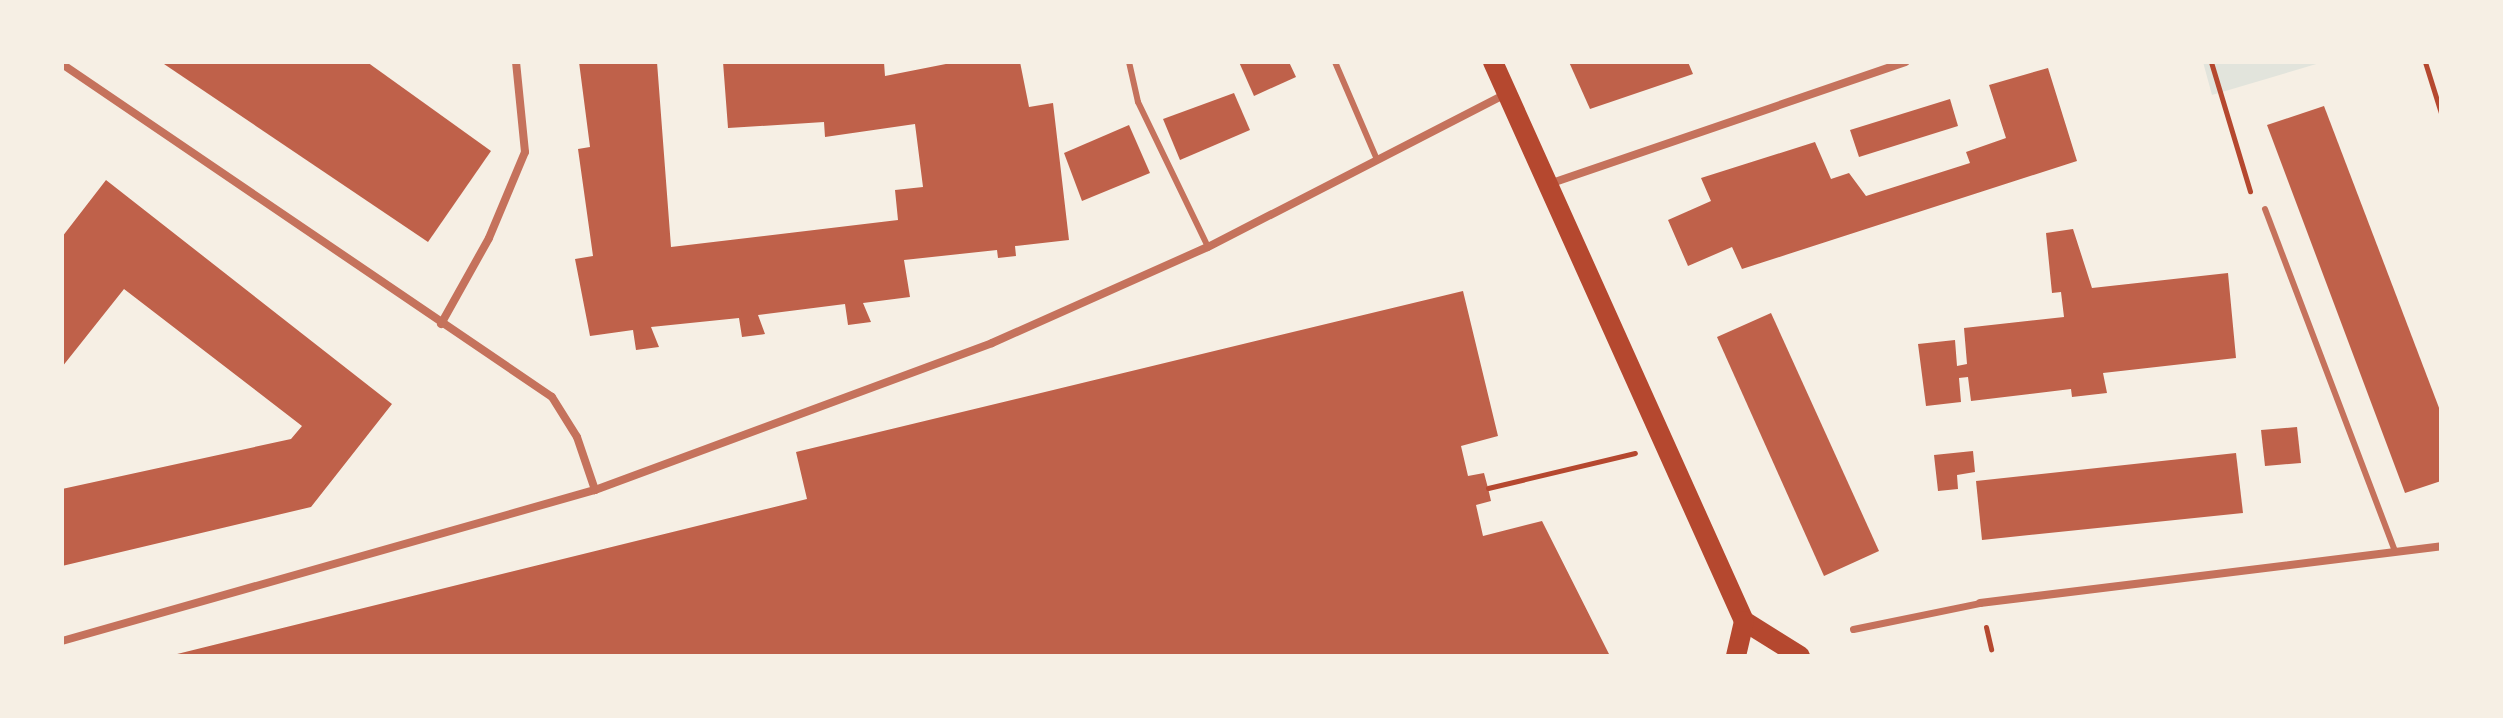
<!DOCTYPE html>
<html>
<head>
<meta charset="utf-8">
<style>
	body { margin:0 }
	#map { position:relative; width:2503px; height:718px; overflow:hidden; background:#f6efe4; font-family:"Times New Roman",serif }
	div>[style] { position:absolute }
	.green>* { inset:0; background:#e2e4dc }
	.building>* { inset:0; background:#bf614a }
	.path>* { height:5px; margin:-2.5px; padding:0 2.5px; transform-origin:2.5px; border-radius:2.5px; background:#b5482f }
	.service>* { height:6px; margin:-3px; padding:0 3px; transform-origin:3px; border-radius:3px; background:#c5725c }
	.pedestrian>* { height:7px; margin:-3.5px; padding:0 3.5px; transform-origin:3.5px; border-radius:3.5px; background:#c5725c }
	.minor>* { height:8px; margin:-4px; padding:0 4px; transform-origin:4px; border-radius:4px; background:#c5725c }
	.primary>* { height:20px; margin:-10px; padding:0 10px; transform-origin:10px; border-radius:10px; background:#b5482f }
	span { translate:-50% -50%; white-space:nowrap; text-align:center; line-height:1.15; -webkit-text-stroke:8px #f6efe4; paint-order:stroke }
	.frame { position:absolute; inset:0; border:64px solid #f6efe4; pointer-events:none }
</style>
</head>
<body>
<div id="map">
	<div class="green">
		<div style="clip-path:polygon(2203px 62px,2323px 62px,2212px 95px)"></div>
	</div>
	<div class="building">
		<div style="clip-path:polygon(161px 62px,367px 62px,491px 151px,428px 242px)"></div>
		<div style="clip-path:polygon(579px 62px,657px 62px,671px 247px,898px 220px,895px 190px,923px 187px,915px 124px,825px 137px,824px 122px,728px 128px,723px 62px,884px 62px,885px 76px,956px 62px,1020px 62px,1029px 107px,1053px 103px,1069px 240px,1015px 246px,1016px 256px,998px 258px,997px 250px,904px 260px,910px 297px,863px 303px,871px 322px,848px 325px,845px 304px,758px 315px,765px 334px,742px 337px,739px 318px,651px 327px,659px 347px,636px 350px,633px 330px,590px 336px,575px 259px,593px 256px,578px 149px,590px 147px)"></div>
		<div style="clip-path:polygon(1239px 62px,1289px 62px,1296px 77px,1254px 96px)"></div>
		<div style="clip-path:polygon(1569px 62px,1688px 62px,1693px 74px,1590px 109px)"></div>
		<div style="clip-path:polygon(2048px 68px,2077px 161px,1742px 269px,1732px 247px,1688px 266px,1668px 220px,1711px 201px,1701px 178px,1815px 142px,1831px 179px,1849px 173px,1866px 196px,1970px 163px,1966px 152px,2006px 138px,1989px 85px)"></div>
		<div style="clip-path:polygon(1234px 93px,1250px 130px,1180px 160px,1163px 119px)"></div>
		<div style="clip-path:polygon(1950px 99px,1958px 126px,1859px 157px,1850px 130px)"></div>
		<div style="clip-path:polygon(2324px 106px,2441px 413px,2441px 481px,2405px 493px,2267px 125px)"></div>
		<div style="clip-path:polygon(1129px 125px,1150px 173px,1082px 201px,1064px 153px)"></div>
		<div style="clip-path:polygon(106px 180px,392px 404px,311px 507px,62px 566px,62px 489px,291px 439px,302px 426px,124px 289px,62px 367px,62px 237px)"></div>
		<div style="clip-path:polygon(2073px 229px,2092px 288px,2228px 273px,2236px 358px,2103px 373px,2107px 393px,2072px 397px,2071px 389px,1971px 401px,1968px 377px,1959px 378px,1961px 402px,1926px 406px,1918px 344px,1955px 340px,1957px 366px,1967px 364px,1964px 328px,2064px 317px,2061px 292px,2052px 293px,2046px 233px)"></div>
		<div style="clip-path:polygon(1463px 291px,1498px 436px,1461px 446px,1468px 476px,1484px 473px,1488px 488px,1491px 501px,1476px 505px,1483px 536px,1542px 521px,1610px 656px,169px 656px,807px 499px,796px 452px)"></div>
		<div style="clip-path:polygon(1771px 313px,1879px 551px,1824px 576px,1717px 337px)"></div>
		<div style="clip-path:polygon(2297px 427px,2301px 463px,2265px 466px,2261px 430px)"></div>
		<div style="clip-path:polygon(1973px 451px,1975px 472px,1957px 475px,1958px 489px,1938px 491px,1934px 455px)"></div>
		<div style="clip-path:polygon(2236px 453px,2243px 513px,1982px 540px,1976px 481px)"></div>
	</div>
	<div class="path">
		<div style="left:2211px;top:62px;width:135px;rotate:73.2deg"></div>
		<div style="left:2425px;top:62px;width:53px;rotate:72.6deg"></div>
		<div style="left:1488px;top:488px;width:151px;rotate:-13.4deg"></div>
		<div style="left:1986px;top:627px;width:23px;rotate:77deg"></div>
	</div>
	<div class="service">
		<div style="left:1129px;top:62px;width:41px;rotate:77.3deg"></div>
		<div style="left:1138px;top:102px;width:161px;rotate:64.2deg"></div>
		<div style="left:1335px;top:62px;width:103px;rotate:66.7deg"></div>
		<div style="left:2265px;top:209px;width:366px;rotate:69.2deg"></div>
	</div>
	<div class="pedestrian">
		<div style="left:1853px;top:629px;width:130px;rotate:-11.6deg"></div>
	</div>
	<div class="minor">
		<div style="left:62px;top:64px;width:592px;rotate:34.2deg"></div>
		<div style="left:552px;top:397px;width:47px;rotate:58deg"></div>
		<div style="left:577px;top:437px;width:56px;rotate:71.2deg"></div>
		<div style="left:1549px;top:184px;width:377px;rotate:-18.9deg"></div>
		<div style="left:441px;top:324px;width:98px;rotate:-60.8deg"></div>
		<div style="left:489px;top:238px;width:93px;rotate:-67.3deg"></div>
		<div style="left:525px;top:152px;width:90px;rotate:-95.7deg"></div>
		<div style="left:1980px;top:603px;width:465px;rotate:-7deg"></div>
		<div style="left:62px;top:641px;width:554px;rotate:-15.82deg"></div>
		<div style="left:595px;top:490px;width:423px;rotate:-20.3deg"></div>
		<div style="left:992px;top:343px;width:236px;rotate:-24deg"></div>
		<div style="left:1208px;top:247px;width:333px;rotate:-27.2deg"></div>
	</div>
	<div class="primary">
		<div style="left:1493px;top:62px;width:613px;rotate:65.82deg"></div>
		<div style="left:1744px;top:621px;width:66px;rotate:32deg"></div>
		<div style="left:1736px;top:656px;width:36px;rotate:-77deg"></div>
	</div>
	<div class="frame"></div>
</div>
</body>
</html>
